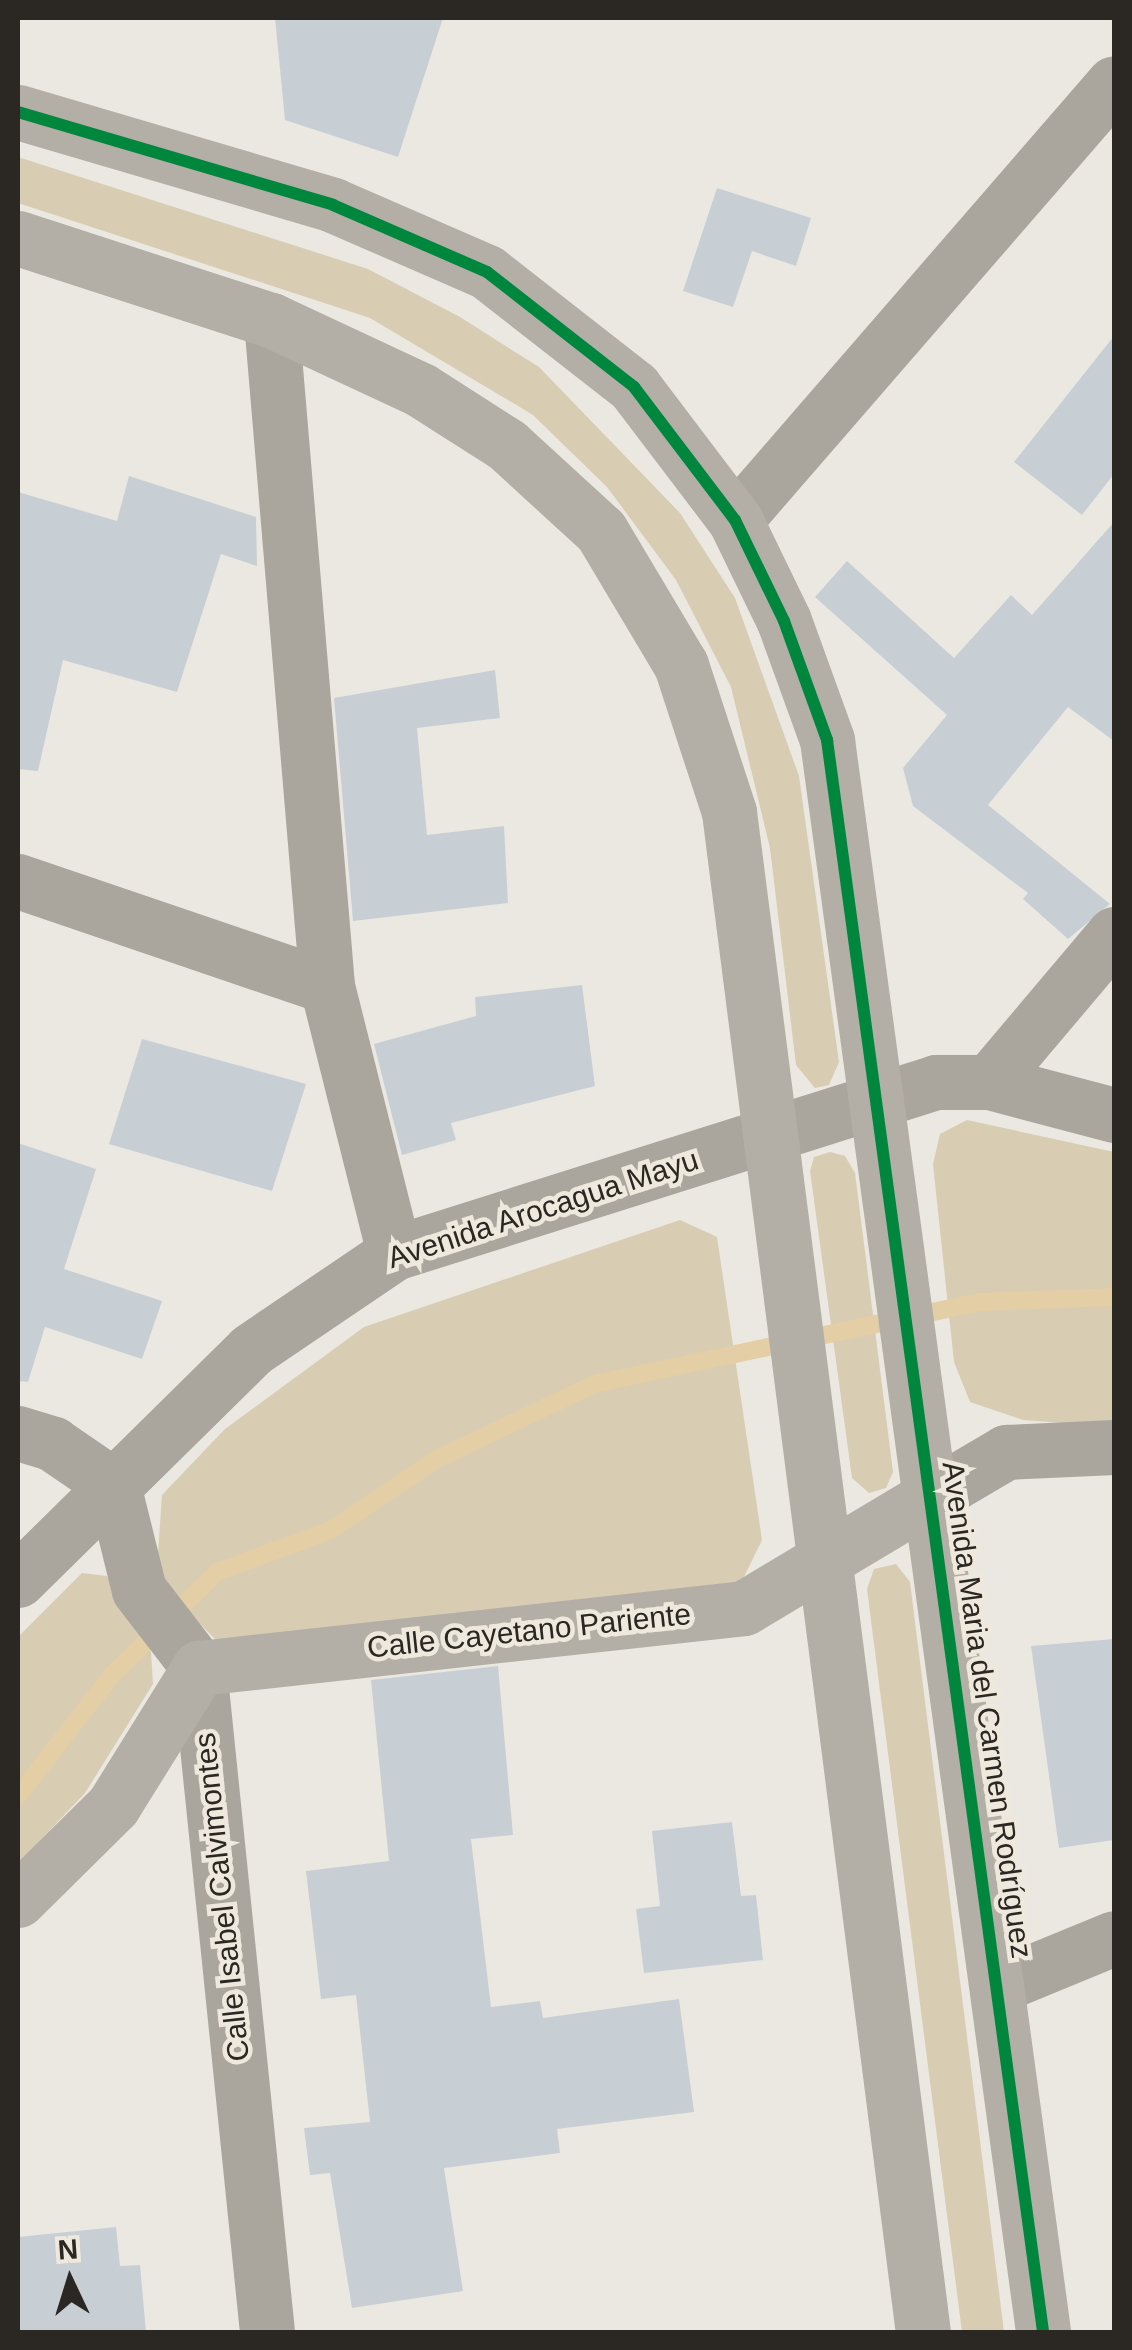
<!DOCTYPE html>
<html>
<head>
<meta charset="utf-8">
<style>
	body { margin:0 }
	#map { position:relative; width:1132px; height:2350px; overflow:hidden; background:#ebe8e1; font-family:Arial,sans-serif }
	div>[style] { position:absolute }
	.green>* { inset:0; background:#d8ccb3 }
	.stream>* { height:18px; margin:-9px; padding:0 9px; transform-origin:9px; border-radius:9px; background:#e3cea5 }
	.building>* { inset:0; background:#c8cfd4 }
	.street>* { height:55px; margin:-27.5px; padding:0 27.5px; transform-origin:27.5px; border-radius:27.5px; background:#aaa69e }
	.secondary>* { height:55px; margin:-27.5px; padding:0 27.5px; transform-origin:27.5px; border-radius:27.5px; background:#b3aea6 }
	.cycleway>* { height:12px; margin:-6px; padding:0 6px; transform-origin:6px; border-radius:6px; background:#00873e }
	span { translate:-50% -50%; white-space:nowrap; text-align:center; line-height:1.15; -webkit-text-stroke:9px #efe9dd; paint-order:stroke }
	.street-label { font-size:30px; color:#2b2824 }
	.frame { position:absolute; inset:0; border:20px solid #2b2824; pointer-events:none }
	.north { position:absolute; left:20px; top:2230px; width:100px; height:100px; -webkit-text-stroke:8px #efe9dd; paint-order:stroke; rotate:356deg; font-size:28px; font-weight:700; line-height:40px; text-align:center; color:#2b2824 }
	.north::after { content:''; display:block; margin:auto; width:35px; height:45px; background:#2b2824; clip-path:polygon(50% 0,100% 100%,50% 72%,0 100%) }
</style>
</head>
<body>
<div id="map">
	<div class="green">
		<div style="clip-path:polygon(18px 157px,368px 269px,460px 317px,539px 367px,680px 513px,735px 598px,799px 776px,839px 1062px,829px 1085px,815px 1088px,796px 1065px,770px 848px,731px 687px,676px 580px,607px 487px,533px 415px,370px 318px,18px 203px)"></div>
		<div style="clip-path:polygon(967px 1120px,1114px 1152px,1114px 1427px,1023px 1420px,970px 1402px,954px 1362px,933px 1164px,940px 1134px)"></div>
		<div style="clip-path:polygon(830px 1152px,845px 1156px,855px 1173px,893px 1472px,886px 1488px,869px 1493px,852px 1478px,810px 1171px,814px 1157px)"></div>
		<div style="clip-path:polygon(680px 1220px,717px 1237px,762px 1540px,741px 1583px,216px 1640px,184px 1608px,157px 1568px,162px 1495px,225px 1429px,364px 1327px)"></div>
		<div style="clip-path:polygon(896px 1564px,910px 1582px,1004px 2332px,962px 2332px,867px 1589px,874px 1569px)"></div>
		<div style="clip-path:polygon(82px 1573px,107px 1576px,151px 1652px,153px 1684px,85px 1793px,18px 1864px,18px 1637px)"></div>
	</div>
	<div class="stream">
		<div style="left:18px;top:1796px;width:153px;rotate:-52.2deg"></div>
		<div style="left:112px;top:1675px;width:147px;rotate:-44.4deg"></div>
		<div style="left:217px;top:1572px;width:121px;rotate:-20.2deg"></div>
		<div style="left:331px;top:1530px;width:125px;rotate:-33.9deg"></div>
		<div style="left:435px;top:1460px;width:176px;rotate:-25.5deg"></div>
		<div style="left:594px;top:1384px;width:395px;rotate:-12deg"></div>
		<div style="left:980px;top:1302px;width:134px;rotate:-2.1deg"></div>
	</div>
	<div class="building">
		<div style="clip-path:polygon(275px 18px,443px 18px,398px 157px,285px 120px)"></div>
		<div style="clip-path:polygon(717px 188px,811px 218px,796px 266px,752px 251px,733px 307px,683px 291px)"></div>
		<div style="clip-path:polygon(1114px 336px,1114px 474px,1082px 515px,1014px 462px)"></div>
		<div style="clip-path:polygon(129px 476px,256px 517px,257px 566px,221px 554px,177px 692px,63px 660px,38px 771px,18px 769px,18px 492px,117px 521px)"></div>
		<div style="clip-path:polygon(1114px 522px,1114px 741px,1068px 707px,988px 805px,1110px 904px,1068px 939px,1023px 899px,1028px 893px,913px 806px,903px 768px,947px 715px,815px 597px,847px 561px,954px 658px,1011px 595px,1032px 615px)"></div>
		<div style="clip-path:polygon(495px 670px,500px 718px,417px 728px,427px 835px,504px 826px,508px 903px,353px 921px,334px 698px)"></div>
		<div style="clip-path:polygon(582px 985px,595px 1086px,451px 1123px,456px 1140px,402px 1155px,374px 1044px,476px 1016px,475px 997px)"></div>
		<div style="clip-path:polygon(142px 1039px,306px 1084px,272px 1191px,109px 1144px)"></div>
		<div style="clip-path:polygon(18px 1143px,96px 1169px,64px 1269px,162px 1301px,142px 1359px,45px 1327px,28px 1382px,18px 1381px)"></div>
		<div style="clip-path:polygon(1114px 1639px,1114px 1840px,1059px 1848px,1031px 1646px)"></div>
		<div style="clip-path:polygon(498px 1666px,513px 1835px,471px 1839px,491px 2007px,540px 2001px,543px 2018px,679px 1999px,694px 2112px,557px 2129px,560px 2153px,444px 2168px,463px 2291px,352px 2308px,330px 2173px,310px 2175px,304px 2128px,370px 2122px,356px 1995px,321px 1999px,306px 1871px,389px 1861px,371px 1680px)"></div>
		<div style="clip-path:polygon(732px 1822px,741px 1896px,756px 1895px,763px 1960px,644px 1973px,636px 1909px,660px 1906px,652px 1831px)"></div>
		<div style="clip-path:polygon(116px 2227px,120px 2266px,140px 2265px,146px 2332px,18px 2332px,18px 2237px)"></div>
	</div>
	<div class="street">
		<div style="left:271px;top:320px;width:668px;rotate:85.19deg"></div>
		<div style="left:327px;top:986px;width:275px;rotate:75.9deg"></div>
		<div style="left:735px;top:520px;width:578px;rotate:-49.07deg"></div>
		<div style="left:18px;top:881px;width:326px;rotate:18.8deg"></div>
		<div style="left:989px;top:1082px;width:194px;rotate:-49.8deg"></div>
		<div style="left:18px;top:1433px;width:37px;rotate:17deg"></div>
		<div style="left:53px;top:1444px;width:73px;rotate:34.3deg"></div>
		<div style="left:113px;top:1485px;width:108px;rotate:76.1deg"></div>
		<div style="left:139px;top:1590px;width:98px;rotate:52.4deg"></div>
		<div style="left:199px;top:1668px;width:667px;rotate:84.15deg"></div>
		<div style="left:933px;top:1495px;width:85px;rotate:-30.5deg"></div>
		<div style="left:1006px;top:1452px;width:108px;rotate:-2.7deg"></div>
		<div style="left:18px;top:1580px;width:327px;rotate:-44.6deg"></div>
		<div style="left:251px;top:1350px;width:173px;rotate:-34.1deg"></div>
		<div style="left:394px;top:1253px;width:568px;rotate:-17.51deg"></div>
		<div style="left:936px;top:1082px;width:53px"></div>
		<div style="left:989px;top:1082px;width:129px;rotate:14.8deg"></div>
		<div style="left:1000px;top:1985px;width:123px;rotate:-22.4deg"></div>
	</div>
	<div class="secondary">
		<div style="left:18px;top:112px;width:328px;rotate:16.4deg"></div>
		<div style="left:333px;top:205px;width:168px;rotate:23.5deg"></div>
		<div style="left:487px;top:272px;width:187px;rotate:38deg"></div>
		<div style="left:634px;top:387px;width:167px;rotate:52.8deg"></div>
		<div style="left:735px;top:520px;width:112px;rotate:64.1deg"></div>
		<div style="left:784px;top:621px;width:127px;rotate:70.1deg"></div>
		<div style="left:827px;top:740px;width:1607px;rotate:82.27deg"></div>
		<div style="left:18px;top:238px;width:266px;rotate:18deg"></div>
		<div style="left:271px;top:320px;width:166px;rotate:25deg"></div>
		<div style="left:421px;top:390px;width:102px;rotate:32.6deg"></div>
		<div style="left:507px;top:445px;width:127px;rotate:42.5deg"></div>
		<div style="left:601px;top:531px;width:156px;rotate:59.2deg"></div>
		<div style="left:681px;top:665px;width:155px;rotate:71.9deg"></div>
		<div style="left:729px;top:812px;width:1532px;rotate:82.73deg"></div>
		<div style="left:18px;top:1900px;width:134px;rotate:-44.7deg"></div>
		<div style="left:113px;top:1806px;width:163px;rotate:-58.1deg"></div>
		<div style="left:199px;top:1668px;width:548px;rotate:-6.28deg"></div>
		<div style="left:744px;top:1608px;width:220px;rotate:-30.9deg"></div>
	</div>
	<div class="cycleway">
		<div style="left:18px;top:112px;width:328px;rotate:16.4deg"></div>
		<div style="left:333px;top:205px;width:168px;rotate:23.5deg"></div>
		<div style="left:487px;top:272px;width:187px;rotate:38deg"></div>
		<div style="left:634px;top:387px;width:167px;rotate:52.8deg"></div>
		<div style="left:735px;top:520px;width:112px;rotate:64.1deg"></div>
		<div style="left:784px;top:621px;width:127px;rotate:70.1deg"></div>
		<div style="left:827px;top:740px;width:1607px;rotate:82.27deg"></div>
	</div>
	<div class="street-label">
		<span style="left:543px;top:1209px;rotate:-18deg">Avenida Arocagua Mayu</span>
		<span style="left:529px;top:1631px;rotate:-6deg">Calle Cayetano Pariente</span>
		<span style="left:987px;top:1710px;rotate:82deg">Avenida Maria del Carmen Rodríguez</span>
		<span style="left:222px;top:1897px;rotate:-96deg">Calle Isabel Calvimontes</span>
	</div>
	<div class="frame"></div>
	<div class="north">N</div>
</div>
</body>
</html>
